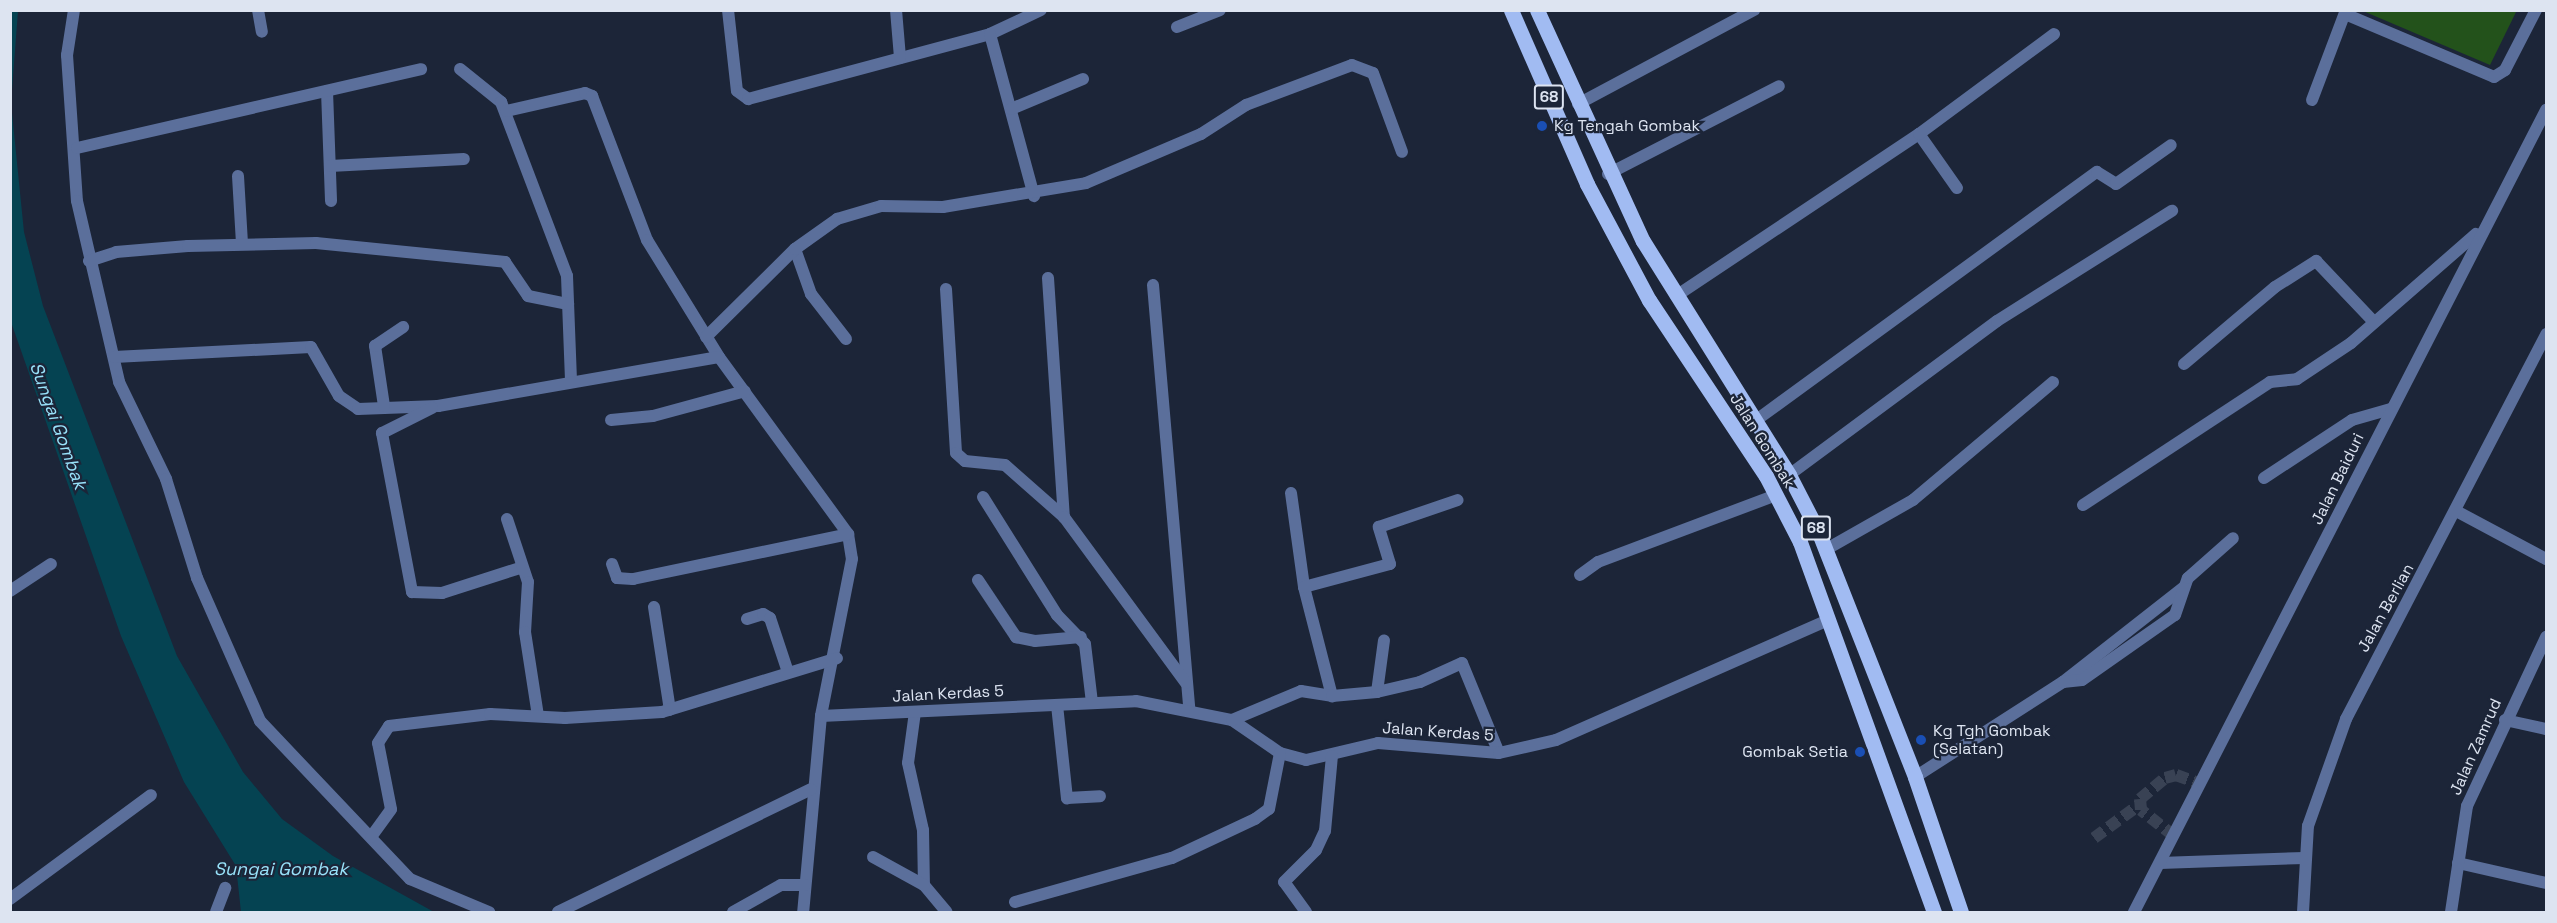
<!DOCTYPE html>
<html>
<head>
<meta charset="utf-8">
<style>
	body { margin:0 }
	#map { position:relative; width:2557px; height:923px; overflow:hidden; background:#1c2538; font-family:"Space Grotesk",sans-serif }
	div>[style] { position:absolute }
	.green>* { inset:0; background:#23521b }
	.water>* { inset:0; background:#054352 }
	.minor-tunnel>* { height:12px; margin-top:-6px; transform-origin:0; background:repeating-linear-gradient(90deg,#394254 0 12px,transparent 0 18px) }
	.minor>* { height:12px; margin:-6px; padding:0 6px; transform-origin:6px; border-radius:6px; background:#5b6f9b }
	.primary>* { height:15px; margin:-7.5px; padding:0 7.5px; transform-origin:7.5px; border-radius:7.5px; background:#a1bbf2 }
	.dots>* { width:16px; height:16px; translate:-50% -50%; box-sizing:border-box; border:3px solid #1c2538; border-radius:50% }
	span { translate:-50% -50%; white-space:nowrap; text-align:center; line-height:1.15; -webkit-text-stroke:4.5px #1c2538; paint-order:stroke }
	.shield-label span { padding:2px 4px; background:#1c2538; border:2px solid; border-radius:4px; -webkit-text-stroke-width:0 }
	.shield-label { font-size:15px; color:#dde4f1; font-weight:700 }
	.poi-label { font-size:16px; color:#dde4f1 }
	.left { translate:0 -50%; text-align:left }
	.right { translate:-100% -50%; text-align:right }
	.street-label { font-size:16px; color:#dde4f1 }
	.water-label { font-size:18px; color:#98e2fa; font-style:italic }
	.frame { position:absolute; inset:0; border:12px solid #dde4f1; pointer-events:none }
</style>
</head>
<body>
<div id="map">
	<div class="green">
		<div style="clip-path:polygon(2517px 10px,2490px 65px,2363px 11px,2363px 10px)"></div>
	</div>
	<div class="water">
		<div style="clip-path:polygon(10px 11px,18px 11px,11px 103px,24px 232px,43px 306px,177px 656px,243px 772px,282px 819px,333px 856px,434px 912px,241px 912px,236px 866px,184px 782px,121px 636px,11px 322px)"></div>
	</div>
	<div class="minor-tunnel">
		<div style="left:2174px;top:836px;width:42px;rotate:-141.8deg"></div>
		<div style="left:2141px;top:810px;width:11px;rotate:-95deg"></div>
		<div style="left:2140px;top:799px;width:33px;rotate:-40deg"></div>
		<div style="left:2165px;top:778px;width:11px;rotate:-15deg"></div>
		<div style="left:2176px;top:775px;width:27px;rotate:20deg"></div>
		<div style="left:2094px;top:838px;width:56px;rotate:-36.3deg"></div>
	</div>
	<div class="minor">
		<div style="left:74px;top:10px;width:46px;rotate:98.8deg"></div>
		<div style="left:67px;top:55px;width:146px;rotate:86.1deg"></div>
		<div style="left:77px;top:201px;width:186px;rotate:76.9deg"></div>
		<div style="left:119px;top:382px;width:108px;rotate:64.1deg"></div>
		<div style="left:166px;top:479px;width:104px;rotate:72.6deg"></div>
		<div style="left:197px;top:578px;width:156px;rotate:66.2deg"></div>
		<div style="left:260px;top:721px;width:218px;rotate:46.5deg"></div>
		<div style="left:410px;top:879px;width:86px;rotate:22.7deg"></div>
		<div style="left:258px;top:10px;width:22px;rotate:80deg"></div>
		<div style="left:728px;top:10px;width:81px;rotate:83.7deg"></div>
		<div style="left:737px;top:91px;width:14px;rotate:36deg"></div>
		<div style="left:748px;top:99px;width:251px;rotate:-15deg"></div>
		<div style="left:990px;top:34px;width:56px;rotate:-25.2deg"></div>
		<div style="left:896px;top:10px;width:48px;rotate:85.2deg"></div>
		<div style="left:2345px;top:14px;width:162px;rotate:22.9deg"></div>
		<div style="left:2494px;top:77px;width:13px;rotate:-32deg"></div>
		<div style="left:2505px;top:70px;width:68px;rotate:-62.7deg"></div>
		<div style="left:1177px;top:27px;width:46px;rotate:-21.6deg"></div>
		<div style="left:990px;top:34px;width:168px;rotate:74.8deg"></div>
		<div style="left:460px;top:69px;width:53px;rotate:38.8deg"></div>
		<div style="left:501px;top:102px;width:186px;rotate:69.2deg"></div>
		<div style="left:567px;top:276px;width:106px;rotate:87.8deg"></div>
		<div style="left:327px;top:91px;width:110px;rotate:87.9deg"></div>
		<div style="left:2312px;top:100px;width:96px;rotate:-69.3deg"></div>
		<div style="left:1578px;top:104px;width:200px;rotate:-28.1deg"></div>
		<div style="left:1011px;top:109px;width:78px;rotate:-22.6deg"></div>
		<div style="left:506px;top:111px;width:81px;rotate:-12.8deg"></div>
		<div style="left:585px;top:93px;width:8px;rotate:23deg"></div>
		<div style="left:592px;top:96px;width:154px;rotate:69.1deg"></div>
		<div style="left:647px;top:240px;width:137px;rotate:58.4deg"></div>
		<div style="left:719px;top:357px;width:219px;rotate:53.9deg"></div>
		<div style="left:848px;top:534px;width:25px;rotate:81deg"></div>
		<div style="left:852px;top:559px;width:160px;rotate:101.2deg"></div>
		<div style="left:821px;top:716px;width:197px;rotate:95.2deg"></div>
		<div style="left:1919px;top:134px;width:66px;rotate:54.9deg"></div>
		<div style="left:77px;top:148px;width:353px;rotate:-12.9deg"></div>
		<div style="left:330px;top:166px;width:134px;rotate:-3deg"></div>
		<div style="left:1608px;top:174px;width:192px;rotate:-27.2deg"></div>
		<div style="left:238px;top:176px;width:67px;rotate:86.6deg"></div>
		<div style="left:795px;top:249px;width:48px;rotate:70.4deg"></div>
		<div style="left:811px;top:294px;width:57px;rotate:52.1deg"></div>
		<div style="left:89px;top:261px;width:28px;rotate:-18deg"></div>
		<div style="left:116px;top:252px;width:72px;rotate:-4.8deg"></div>
		<div style="left:188px;top:246px;width:128px;rotate:-1.3deg"></div>
		<div style="left:316px;top:243px;width:190px;rotate:5.7deg"></div>
		<div style="left:505px;top:262px;width:41px;rotate:55.9deg"></div>
		<div style="left:528px;top:296px;width:41px;rotate:11.3deg"></div>
		<div style="left:1048px;top:278px;width:240px;rotate:86.2deg"></div>
		<div style="left:1153px;top:285px;width:426px;rotate:85.1deg"></div>
		<div style="left:946px;top:289px;width:164px;rotate:86.5deg"></div>
		<div style="left:956px;top:453px;width:12px;rotate:42deg"></div>
		<div style="left:965px;top:461px;width:40px;rotate:5.7deg"></div>
		<div style="left:1005px;top:465px;width:79px;rotate:41.4deg"></div>
		<div style="left:1064px;top:517px;width:206px;rotate:53.7deg"></div>
		<div style="left:1676px;top:296px;width:292px;rotate:-33.7deg"></div>
		<div style="left:1919px;top:134px;width:168px;rotate:-36.5deg"></div>
		<div style="left:706px;top:337px;width:125px;rotate:-44.7deg"></div>
		<div style="left:795px;top:249px;width:52px;rotate:-35.5deg"></div>
		<div style="left:837px;top:219px;width:46px;rotate:-16.5deg"></div>
		<div style="left:881px;top:206px;width:62px;rotate:0.9deg"></div>
		<div style="left:943px;top:207px;width:145px;rotate:-9.5deg"></div>
		<div style="left:1086px;top:183px;width:125px;rotate:-23.1deg"></div>
		<div style="left:1201px;top:134px;width:54px;rotate:-32.8deg"></div>
		<div style="left:1246px;top:105px;width:113px;rotate:-20.7deg"></div>
		<div style="left:1352px;top:65px;width:22px;rotate:21deg"></div>
		<div style="left:1373px;top:73px;width:84px;rotate:69.8deg"></div>
		<div style="left:114px;top:357px;width:197px;rotate:-2.9deg"></div>
		<div style="left:311px;top:347px;width:56px;rotate:60.3deg"></div>
		<div style="left:339px;top:396px;width:23px;rotate:34deg"></div>
		<div style="left:358px;top:409px;width:80px;rotate:-2.1deg"></div>
		<div style="left:438px;top:406px;width:285px;rotate:-9.9deg"></div>
		<div style="left:2184px;top:364px;width:119px;rotate:-40.2deg"></div>
		<div style="left:2275px;top:287px;width:49px;rotate:-32.4deg"></div>
		<div style="left:2316px;top:261px;width:83px;rotate:46.5deg"></div>
		<div style="left:384px;top:406px;width:61px;rotate:-98.5deg"></div>
		<div style="left:375px;top:346px;width:34px;rotate:-34deg"></div>
		<div style="left:432px;top:408px;width:56px;rotate:153.4deg"></div>
		<div style="left:382px;top:433px;width:162px;rotate:79.3deg"></div>
		<div style="left:412px;top:592px;width:30px;rotate:2deg"></div>
		<div style="left:442px;top:593px;width:82px;rotate:-17.8deg"></div>
		<div style="left:611px;top:420px;width:42px;rotate:-5.4deg"></div>
		<div style="left:653px;top:416px;width:95px;rotate:-15.2deg"></div>
		<div style="left:1755px;top:421px;width:423px;rotate:-36.1deg"></div>
		<div style="left:2097px;top:172px;width:22px;rotate:32deg"></div>
		<div style="left:2116px;top:184px;width:67px;rotate:-35.3deg"></div>
		<div style="left:1789px;top:475px;width:259px;rotate:-36.5deg"></div>
		<div style="left:1997px;top:321px;width:207px;rotate:-32.2deg"></div>
		<div style="left:2264px;top:478px;width:105px;rotate:-33.4deg"></div>
		<div style="left:2352px;top:420px;width:41px;rotate:-15.8deg"></div>
		<div style="left:1291px;top:493px;width:95px;rotate:82.1deg"></div>
		<div style="left:1304px;top:587px;width:113px;rotate:75.6deg"></div>
		<div style="left:983px;top:497px;width:139px;rotate:57.9deg"></div>
		<div style="left:1057px;top:615px;width:40px;rotate:46deg"></div>
		<div style="left:1085px;top:644px;width:59px;rotate:83.2deg"></div>
		<div style="left:2083px;top:505px;width:224px;rotate:-33.3deg"></div>
		<div style="left:2270px;top:382px;width:27px;rotate:-6deg"></div>
		<div style="left:2297px;top:379px;width:65px;rotate:-33.7deg"></div>
		<div style="left:2351px;top:343px;width:166px;rotate:-41.1deg"></div>
		<div style="left:2458px;top:512px;width:100px;rotate:28.1deg"></div>
		<div style="left:507px;top:519px;width:66px;rotate:71.6deg"></div>
		<div style="left:528px;top:582px;width:50px;rotate:93.4deg"></div>
		<div style="left:525px;top:632px;width:85px;rotate:81.2deg"></div>
		<div style="left:1825px;top:550px;width:101px;rotate:-29.6deg"></div>
		<div style="left:1913px;top:500px;width:183px;rotate:-40.1deg"></div>
		<div style="left:612px;top:564px;width:15px;rotate:70deg"></div>
		<div style="left:617px;top:578px;width:16px;rotate:4deg"></div>
		<div style="left:633px;top:579px;width:220px;rotate:-11.8deg"></div>
		<div style="left:1580px;top:575px;width:22px;rotate:-36deg"></div>
		<div style="left:1598px;top:562px;width:190px;rotate:-20.6deg"></div>
		<div style="left:978px;top:580px;width:69px;rotate:56.3deg"></div>
		<div style="left:1016px;top:637px;width:19px;rotate:12deg"></div>
		<div style="left:1035px;top:641px;width:46px;rotate:-5deg"></div>
		<div style="left:1304px;top:587px;width:89px;rotate:-15deg"></div>
		<div style="left:1390px;top:564px;width:39px;rotate:-107deg"></div>
		<div style="left:1379px;top:527px;width:83px;rotate:-18.9deg"></div>
		<div style="left:10px;top:591px;width:49px;rotate:-33.4deg"></div>
		<div style="left:654px;top:607px;width:104px;rotate:81.2deg"></div>
		<div style="left:747px;top:619px;width:17px;rotate:-17deg"></div>
		<div style="left:763px;top:614px;width:8px;rotate:30deg"></div>
		<div style="left:770px;top:618px;width:57px;rotate:71.6deg"></div>
		<div style="left:2063px;top:682px;width:154px;rotate:-38.1deg"></div>
		<div style="left:1377px;top:692px;width:44px;rotate:-13.1deg"></div>
		<div style="left:1420px;top:682px;width:46px;rotate:-24.3deg"></div>
		<div style="left:1462px;top:663px;width:97px;rotate:67.7deg"></div>
		<div style="left:1057px;top:705px;width:94px;rotate:83.9deg"></div>
		<div style="left:1067px;top:798px;width:33px;rotate:-3deg"></div>
		<div style="left:915px;top:712px;width:51px;rotate:97.8deg"></div>
		<div style="left:908px;top:763px;width:69px;rotate:77.4deg"></div>
		<div style="left:923px;top:830px;width:55px;rotate:89deg"></div>
		<div style="left:924px;top:885px;width:35px;rotate:50deg"></div>
		<div style="left:821px;top:716px;width:315px;rotate:-2.7deg"></div>
		<div style="left:1136px;top:701px;width:98px;rotate:11.2deg"></div>
		<div style="left:1232px;top:720px;width:58px;rotate:34.5deg"></div>
		<div style="left:1280px;top:753px;width:27px;rotate:15deg"></div>
		<div style="left:1306px;top:760px;width:74px;rotate:-13.3deg"></div>
		<div style="left:1378px;top:743px;width:121px;rotate:4.7deg"></div>
		<div style="left:1499px;top:753px;width:58px;rotate:-12.8deg"></div>
		<div style="left:1556px;top:740px;width:295px;rotate:-23.8deg"></div>
		<div style="left:1232px;top:720px;width:75px;rotate:-22.8deg"></div>
		<div style="left:1301px;top:691px;width:31px;rotate:9deg"></div>
		<div style="left:1332px;top:696px;width:45px;rotate:-5.1deg"></div>
		<div style="left:1377px;top:692px;width:52px;rotate:-82.3deg"></div>
		<div style="left:2505px;top:720px;width:42px;rotate:12.4deg"></div>
		<div style="left:1915px;top:777px;width:176px;rotate:-32.7deg"></div>
		<div style="left:2063px;top:682px;width:19px;rotate:-6deg"></div>
		<div style="left:2082px;top:680px;width:113px;rotate:-35deg"></div>
		<div style="left:2175px;top:615px;width:39px;rotate:-71deg"></div>
		<div style="left:2188px;top:578px;width:60px;rotate:-41.6deg"></div>
		<div style="left:371px;top:837px;width:34px;rotate:-54deg"></div>
		<div style="left:391px;top:809px;width:67px;rotate:-101.1deg"></div>
		<div style="left:378px;top:743px;width:20px;rotate:-57deg"></div>
		<div style="left:389px;top:726px;width:102px;rotate:-6.8deg"></div>
		<div style="left:490px;top:714px;width:75px;rotate:3.1deg"></div>
		<div style="left:565px;top:718px;width:97px;rotate:-3.5deg"></div>
		<div style="left:662px;top:712px;width:183px;rotate:-17.1deg"></div>
		<div style="left:873px;top:857px;width:58px;rotate:28.8deg"></div>
		<div style="left:2160px;top:863px;width:145px;rotate:-2deg"></div>
		<div style="left:2458px;top:863px;width:90px;rotate:12.8deg"></div>
		<div style="left:10px;top:899px;width:175px;rotate:-36.4deg"></div>
		<div style="left:1015px;top:902px;width:163px;rotate:-15.7deg"></div>
		<div style="left:1172px;top:858px;width:92px;rotate:-25.2deg"></div>
		<div style="left:1255px;top:819px;width:17px;rotate:-36deg"></div>
		<div style="left:1269px;top:809px;width:57px;rotate:-78.9deg"></div>
		<div style="left:216px;top:912px;width:26px;rotate:-69deg"></div>
		<div style="left:558px;top:912px;width:281px;rotate:-25.9deg"></div>
		<div style="left:733px;top:912px;width:55px;rotate:-29.4deg"></div>
		<div style="left:781px;top:885px;width:24px"></div>
		<div style="left:1306px;top:912px;width:37px;rotate:-126deg"></div>
		<div style="left:1284px;top:882px;width:45px;rotate:-45deg"></div>
		<div style="left:1316px;top:850px;width:21px;rotate:-65deg"></div>
		<div style="left:1325px;top:831px;width:75px;rotate:-84.7deg"></div>
		<div style="left:2134px;top:912px;width:902px;rotate:-62.81deg"></div>
		<div style="left:2303px;top:912px;width:86px;rotate:-86.7deg"></div>
		<div style="left:2308px;top:826px;width:114px;rotate:-70.4deg"></div>
		<div style="left:2346px;top:719px;width:434px;rotate:-62.5deg"></div>
		<div style="left:2451px;top:912px;width:107px;rotate:-81.4deg"></div>
		<div style="left:2467px;top:806px;width:187px;rotate:-64.9deg"></div>
	</div>
	<div class="primary">
		<div style="left:1511px;top:10px;width:190px;rotate:66.4deg"></div>
		<div style="left:1587px;top:184px;width:132px;rotate:61.9deg"></div>
		<div style="left:1649px;top:300px;width:211px;rotate:56.4deg"></div>
		<div style="left:1766px;top:476px;width:74px;rotate:62.7deg"></div>
		<div style="left:1800px;top:542px;width:394px;rotate:70.1deg"></div>
		<div style="left:1537px;top:10px;width:254px;rotate:65.4deg"></div>
		<div style="left:1643px;top:241px;width:276px;rotate:58deg"></div>
		<div style="left:1789px;top:475px;width:65px;rotate:62.7deg"></div>
		<div style="left:1819px;top:533px;width:262px;rotate:68.5deg"></div>
		<div style="left:1915px;top:777px;width:143px;rotate:71.2deg"></div>
	</div>
	<div class="dots">
		<div style="left:1542px;top:126px;background:#1a4fb4"></div>
		<div style="left:1921px;top:740px;background:#1a4fb4"></div>
		<div style="left:1860px;top:752px;background:#1a4fb4"></div>
	</div>
	<div class="shield-label">
		<span style="left:1549px;top:97px">68</span>
		<span style="left:1816px;top:528px">68</span>
	</div>
	<div class="poi-label">
		<span class="left" style="left:1554px;top:126px">Kg Tengah Gombak</span>
		<span class="left" style="left:1933px;top:740px">Kg Tgh Gombak<br>(Selatan)</span>
		<span class="right" style="left:1848px;top:752px">Gombak Setia</span>
	</div>
	<div class="street-label">
		<span style="left:1762px;top:441px;rotate:58deg">Jalan Gombak</span>
		<span style="left:2338px;top:479px;rotate:-64deg">Jalan Baiduri</span>
		<span style="left:2386px;top:608px;rotate:-61deg">Jalan Berlian</span>
		<span style="left:948px;top:694px;rotate:-3deg">Jalan Kerdas 5</span>
		<span style="left:1438px;top:732px;rotate:4deg">Jalan Kerdas 5</span>
		<span style="left:2476px;top:747px;rotate:-66deg">Jalan Zamrud</span>
	</div>
	<div class="water-label">
		<span style="left:58px;top:426px;rotate:70deg">Sungai Gombak</span>
		<span style="left:281px;top:869px">Sungai Gombak</span>
	</div>
	<div class="frame"></div>
</div>
</body>
</html>
